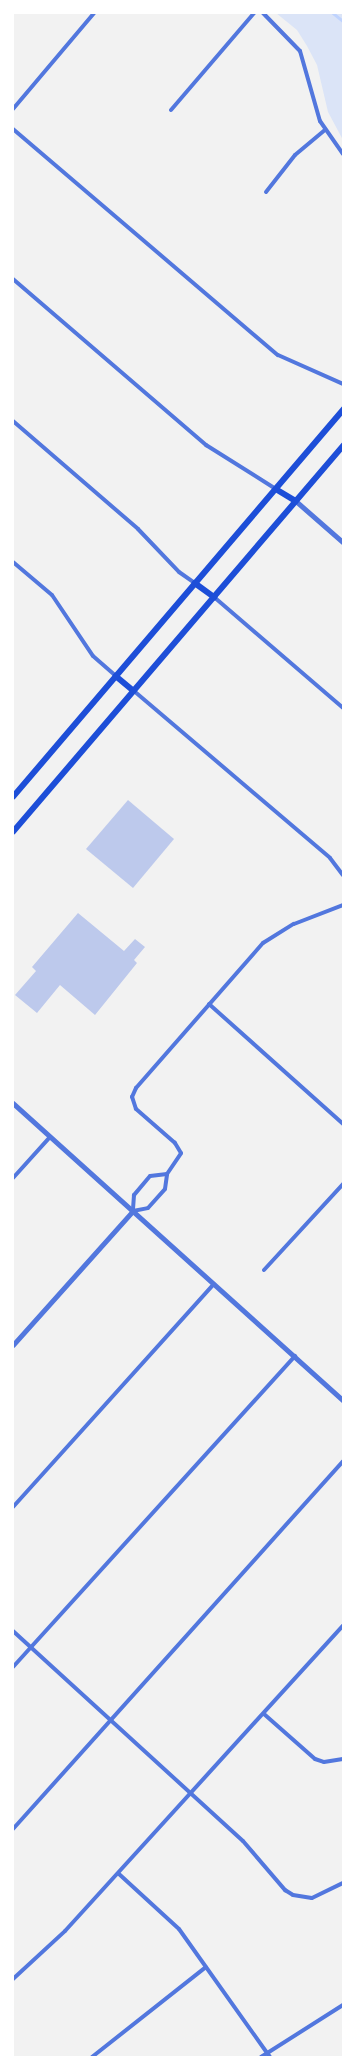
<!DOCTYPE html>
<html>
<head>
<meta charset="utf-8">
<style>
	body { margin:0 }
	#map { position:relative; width:356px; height:2070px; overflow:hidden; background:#f2f2f2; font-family:"Zilla Slab",serif }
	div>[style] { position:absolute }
	.green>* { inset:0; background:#dbe4f7 }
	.stream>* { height:2.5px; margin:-1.25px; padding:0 1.25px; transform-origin:1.25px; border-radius:1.25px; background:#bfd3fe }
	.building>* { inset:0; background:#bdc9ec }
	.minor>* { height:4px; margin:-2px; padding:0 2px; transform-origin:2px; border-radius:2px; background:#5277de }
	.tertiary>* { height:4.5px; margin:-2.25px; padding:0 2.25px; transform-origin:2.25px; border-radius:2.25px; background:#5277de }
	.secondary>* { height:5.5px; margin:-2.75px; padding:0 2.75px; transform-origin:2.75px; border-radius:2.75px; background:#1d4ed8 }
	span { translate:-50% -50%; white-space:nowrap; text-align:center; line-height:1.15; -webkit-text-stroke:4px #fff; paint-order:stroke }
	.frame { position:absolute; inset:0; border:14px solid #fff; pointer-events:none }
</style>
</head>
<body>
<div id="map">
	<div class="green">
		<div style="clip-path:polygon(276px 13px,343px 13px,343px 140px,328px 112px,317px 65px,307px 46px,297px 30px)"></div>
	</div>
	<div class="stream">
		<div style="left:333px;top:13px;width:13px;rotate:39deg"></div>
	</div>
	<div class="building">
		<div style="clip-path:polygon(128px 800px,174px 839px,133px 888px,86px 849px)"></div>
		<div style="clip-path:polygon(78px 913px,124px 951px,135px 939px,145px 947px,134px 960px,137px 963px,95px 1015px,60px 985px,37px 1013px,15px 995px,36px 971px,32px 967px)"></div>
	</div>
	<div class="minor">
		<div style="left:263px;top:13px;width:53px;rotate:45.8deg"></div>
		<div style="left:300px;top:51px;width:73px;rotate:74.1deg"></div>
		<div style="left:320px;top:121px;width:40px;rotate:55.1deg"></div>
		<div style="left:13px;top:109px;width:126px;rotate:-49.8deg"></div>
		<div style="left:171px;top:110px;width:128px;rotate:-49.4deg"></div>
		<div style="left:13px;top:129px;width:348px;rotate:40.5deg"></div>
		<div style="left:278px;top:355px;width:71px;rotate:24deg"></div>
		<div style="left:266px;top:192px;width:47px;rotate:-51.9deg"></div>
		<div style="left:295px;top:155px;width:39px;rotate:-40deg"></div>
		<div style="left:13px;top:279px;width:255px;rotate:40.7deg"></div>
		<div style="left:206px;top:445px;width:83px;rotate:32.2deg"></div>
		<div style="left:13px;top:421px;width:165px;rotate:40.8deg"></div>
		<div style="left:138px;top:529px;width:59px;rotate:46.4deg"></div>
		<div style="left:179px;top:572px;width:19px;rotate:35deg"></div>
		<div style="left:13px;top:562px;width:51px;rotate:40.2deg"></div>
		<div style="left:52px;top:595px;width:73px;rotate:56.1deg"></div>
		<div style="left:93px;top:656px;width:30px;rotate:41deg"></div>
		<div style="left:214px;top:597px;width:170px;rotate:40.7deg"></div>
		<div style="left:134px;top:691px;width:257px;rotate:40.4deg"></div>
		<div style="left:330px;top:858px;width:21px;rotate:53deg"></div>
		<div style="left:209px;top:1004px;width:180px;rotate:41.8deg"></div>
		<div style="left:167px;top:1174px;width:17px;rotate:173deg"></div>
		<div style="left:150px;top:1176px;width:25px;rotate:130deg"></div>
		<div style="left:134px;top:1195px;width:16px;rotate:94deg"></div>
		<div style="left:133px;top:1211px;width:15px;rotate:-11deg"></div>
		<div style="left:148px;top:1208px;width:25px;rotate:-48deg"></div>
		<div style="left:165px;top:1189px;width:15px;rotate:-82deg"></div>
		<div style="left:167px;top:1174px;width:25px;rotate:-56deg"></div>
		<div style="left:181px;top:1153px;width:12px;rotate:-121deg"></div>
		<div style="left:175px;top:1143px;width:52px;rotate:-138.9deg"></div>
		<div style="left:136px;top:1109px;width:13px;rotate:-108deg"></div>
		<div style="left:132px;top:1097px;width:10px;rotate:-66deg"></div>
		<div style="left:136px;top:1088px;width:193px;rotate:-48.8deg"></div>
		<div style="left:263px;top:943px;width:36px;rotate:-32deg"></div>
		<div style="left:294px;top:924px;width:53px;rotate:-21.2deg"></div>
		<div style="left:13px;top:1178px;width:55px;rotate:-47.9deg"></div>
		<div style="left:264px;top:1270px;width:117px;rotate:-47.4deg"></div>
		<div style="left:13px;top:1507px;width:300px;rotate:-48deg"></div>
		<div style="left:13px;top:1631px;width:311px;rotate:42.4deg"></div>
		<div style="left:243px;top:1841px;width:65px;rotate:49.4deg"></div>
		<div style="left:285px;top:1890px;width:9px;rotate:32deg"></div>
		<div style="left:293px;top:1895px;width:19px;rotate:9deg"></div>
		<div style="left:312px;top:1898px;width:34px;rotate:-26deg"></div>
		<div style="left:13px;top:1667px;width:420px;rotate:-47.8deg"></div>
		<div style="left:264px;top:1714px;width:68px;rotate:41.4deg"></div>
		<div style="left:315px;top:1759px;width:9px;rotate:18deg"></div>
		<div style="left:324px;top:1762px;width:19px;rotate:-9deg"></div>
		<div style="left:13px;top:1829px;width:494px;rotate:-48.1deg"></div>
		<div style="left:119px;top:1874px;width:81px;rotate:42.5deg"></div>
		<div style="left:179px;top:1929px;width:157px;rotate:54.6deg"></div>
		<div style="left:13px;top:1979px;width:71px;rotate:-42.7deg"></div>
		<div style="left:65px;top:1931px;width:413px;rotate:-47.7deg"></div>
		<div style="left:92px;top:2057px;width:145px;rotate:-38.3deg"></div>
		<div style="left:261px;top:2057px;width:97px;rotate:-32.4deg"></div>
	</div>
	<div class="tertiary">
		<div style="left:296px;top:501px;width:62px;rotate:41.1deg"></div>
		<div style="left:13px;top:1103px;width:444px;rotate:42deg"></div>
		<div style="left:13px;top:1345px;width:180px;rotate:-48.2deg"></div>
	</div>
	<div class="secondary">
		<div style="left:276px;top:489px;width:23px;rotate:31deg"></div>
		<div style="left:195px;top:583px;width:24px;rotate:36deg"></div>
		<div style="left:116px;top:676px;width:23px;rotate:40deg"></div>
		<div style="left:13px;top:797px;width:509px;rotate:-49.55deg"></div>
		<div style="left:13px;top:832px;width:508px;rotate:-49.47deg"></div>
	</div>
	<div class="frame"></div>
</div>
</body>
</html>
